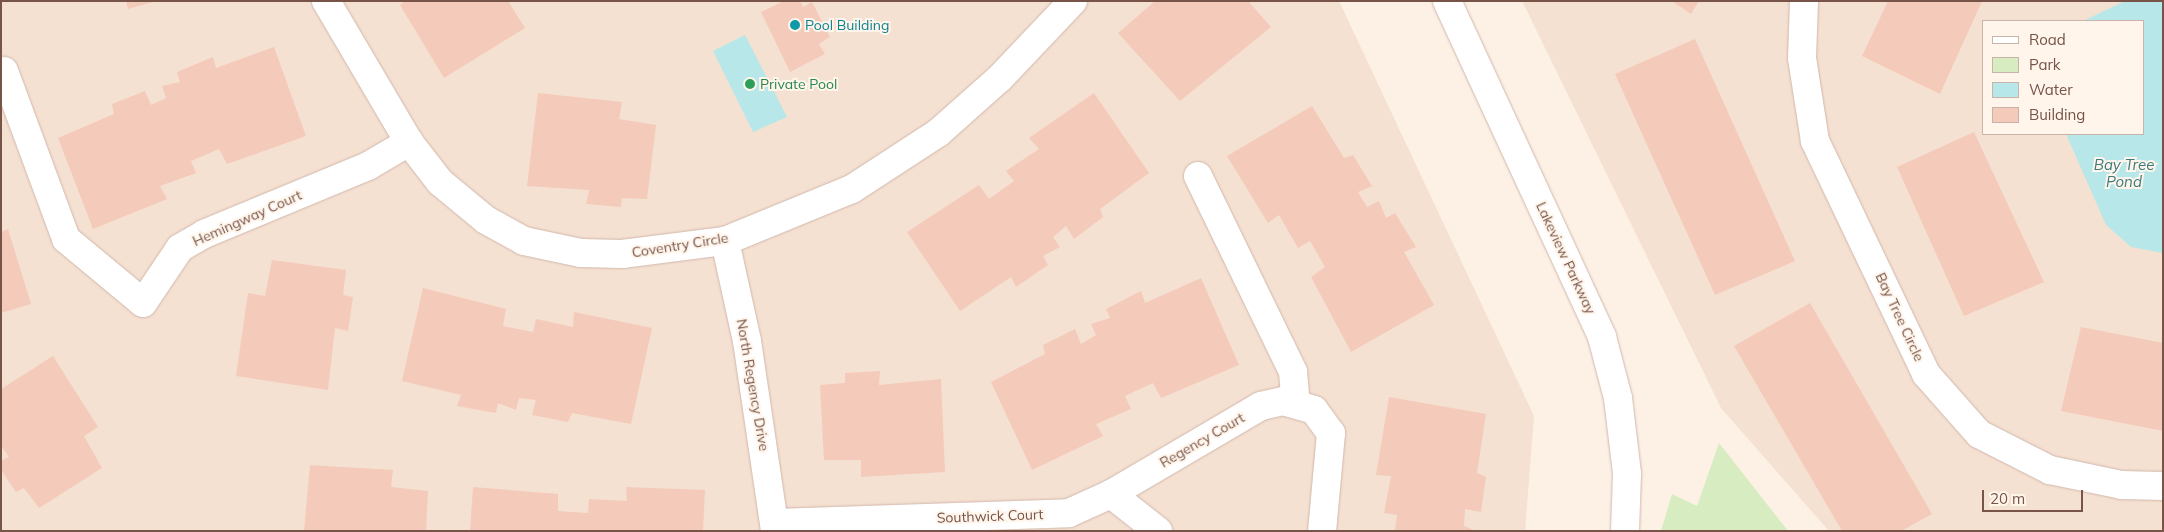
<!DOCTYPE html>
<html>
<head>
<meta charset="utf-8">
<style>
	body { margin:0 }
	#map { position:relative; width:2164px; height:532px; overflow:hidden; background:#fdf0e4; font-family:Mulish,sans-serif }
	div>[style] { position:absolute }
	.residential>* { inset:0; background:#f5e1d2 }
	.green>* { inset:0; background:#d8ecc1 }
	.water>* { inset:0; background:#b7e7e8 }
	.building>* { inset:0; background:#f4caba }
	.roads { filter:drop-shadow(0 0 1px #d1b8ac) drop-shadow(0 0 1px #d1b8ac) }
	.minor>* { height:28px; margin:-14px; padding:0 14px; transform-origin:14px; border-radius:14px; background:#fff }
	.dots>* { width:14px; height:14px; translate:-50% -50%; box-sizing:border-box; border:2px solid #fff5eb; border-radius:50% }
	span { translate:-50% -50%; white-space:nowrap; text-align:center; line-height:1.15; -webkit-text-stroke:4px #fff5eb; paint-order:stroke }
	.culture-label { font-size:14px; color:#0d838f }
	.left { translate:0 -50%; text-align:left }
	.leisure-label { font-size:14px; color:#27864d }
	.street-label { font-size:14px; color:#775348 }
	.water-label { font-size:15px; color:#3b7b7e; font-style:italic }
	.frame { position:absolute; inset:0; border:2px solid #775348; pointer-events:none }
	.legend { position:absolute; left:1982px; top:20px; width:162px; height:115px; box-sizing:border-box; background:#fff5eb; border:1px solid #c9b4aa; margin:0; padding:6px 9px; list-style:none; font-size:15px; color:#775348 }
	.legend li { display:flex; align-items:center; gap:10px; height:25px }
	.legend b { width:25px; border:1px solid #c9b4aa }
	.scale { position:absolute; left:1982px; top:490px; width:101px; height:22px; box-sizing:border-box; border:2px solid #775348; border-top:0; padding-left:6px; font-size:15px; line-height:18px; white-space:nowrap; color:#775348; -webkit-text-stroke:4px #fff5eb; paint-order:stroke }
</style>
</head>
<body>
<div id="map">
	<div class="residential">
		<div style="clip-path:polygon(1px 1px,1339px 1px,1534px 416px,1525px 531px,1px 531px)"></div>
		<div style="clip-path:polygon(evenodd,1522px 1px,2163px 1px,2163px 531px,1829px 531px,1721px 408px,1522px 1px,1983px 21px,2143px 21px,2143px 134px,1983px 134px,1983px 21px)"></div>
	</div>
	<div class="green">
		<div style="clip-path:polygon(1719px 443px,1788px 531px,1661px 531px,1672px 494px,1697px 506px)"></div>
	</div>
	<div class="water">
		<div style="clip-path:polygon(2125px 1px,2163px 1px,2163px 253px,2131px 247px,2106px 225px,2066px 134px,2143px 134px,2143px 21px,2083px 21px)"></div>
		<div style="clip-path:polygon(745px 35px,787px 117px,753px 132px,713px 51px)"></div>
	</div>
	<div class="building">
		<div style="clip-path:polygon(126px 1px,153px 1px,153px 2px,128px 9px)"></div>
		<div style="clip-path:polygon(405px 1px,508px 1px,525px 28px,444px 78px,400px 5px)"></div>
		<div style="clip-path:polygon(784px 1px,800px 1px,803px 7px,812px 2px,830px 37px,819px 44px,825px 54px,790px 72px,761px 12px)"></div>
		<div style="clip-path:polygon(1155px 1px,1248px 1px,1271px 27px,1180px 101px,1118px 33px)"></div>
		<div style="clip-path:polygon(1672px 1px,1699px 1px,1691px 14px)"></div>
		<div style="clip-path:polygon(1888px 1px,1982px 1px,1940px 94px,1862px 56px)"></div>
		<div style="clip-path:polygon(1695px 39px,1795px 261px,1715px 295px,1615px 74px)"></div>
		<div style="clip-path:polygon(274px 47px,306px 136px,227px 164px,219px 149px,191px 161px,196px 173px,160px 186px,167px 199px,93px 229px,58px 138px,114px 114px,112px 104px,145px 91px,151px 105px,166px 98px,162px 86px,180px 82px,177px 72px,213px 57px,216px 68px)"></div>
		<div style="clip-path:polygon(538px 93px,622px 102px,619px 119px,656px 125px,647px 199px,622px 198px,621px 207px,586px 204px,589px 190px,527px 186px)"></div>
		<div style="clip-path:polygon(1094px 93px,1149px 173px,1100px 209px,1103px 217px,1074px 239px,1066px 226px,1053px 237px,1060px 247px,1043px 256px,1048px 265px,1016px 287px,1011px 277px,960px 311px,907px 232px,979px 185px,989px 199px,1014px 181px,1006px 171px,1039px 149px,1029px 138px)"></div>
		<div style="clip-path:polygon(1312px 106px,1344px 158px,1353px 155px,1372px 186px,1358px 192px,1367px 207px,1379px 201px,1386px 218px,1395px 213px,1416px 247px,1404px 252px,1434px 305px,1351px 352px,1311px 277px,1325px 267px,1310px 241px,1298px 248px,1279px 215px,1268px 223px,1227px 156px)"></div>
		<div style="clip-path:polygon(1974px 132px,2044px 282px,1964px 316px,1897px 167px)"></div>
		<div style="clip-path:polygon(8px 229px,31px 304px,1px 313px,1px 232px)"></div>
		<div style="clip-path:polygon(272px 260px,346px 270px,343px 295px,353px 297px,348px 331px,335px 328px,328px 390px,236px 376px,248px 293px,265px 296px)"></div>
		<div style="clip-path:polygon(1201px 278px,1239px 365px,1161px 398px,1153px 383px,1125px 396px,1131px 409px,1096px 424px,1103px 436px,1032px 470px,991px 382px,1045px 354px,1043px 345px,1075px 329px,1081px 344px,1096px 335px,1091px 324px,1110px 318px,1106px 309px,1141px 291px,1145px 303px)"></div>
		<div style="clip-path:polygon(423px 288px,506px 309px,503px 326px,533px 332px,536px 319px,573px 327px,574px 312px,652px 328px,631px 424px,572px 413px,568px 422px,532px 415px,536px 400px,519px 398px,516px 410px,498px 403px,496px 413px,457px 406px,461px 395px,402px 381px)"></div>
		<div style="clip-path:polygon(1810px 303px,1932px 514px,1901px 531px,1842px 531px,1734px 346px)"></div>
		<div style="clip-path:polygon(2081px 327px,2163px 343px,2163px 431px,2061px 411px)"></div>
		<div style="clip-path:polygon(53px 356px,98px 427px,84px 436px,102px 468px,39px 508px,24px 488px,16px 492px,1px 470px,1px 461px,9px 457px,1px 446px,1px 389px)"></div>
		<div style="clip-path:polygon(880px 371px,879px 385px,941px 379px,945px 472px,861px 477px,861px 460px,824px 460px,820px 385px,845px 383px,845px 373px)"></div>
		<div style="clip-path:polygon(1389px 397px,1486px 414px,1477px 473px,1486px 477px,1481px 512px,1465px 509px,1464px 526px,1476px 531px,1395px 531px,1397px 515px,1384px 513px,1391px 476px,1376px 475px)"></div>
		<div style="clip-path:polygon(310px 465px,393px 470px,391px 487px,428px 491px,426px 531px,304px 531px)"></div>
		<div style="clip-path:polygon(473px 487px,558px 494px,558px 511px,588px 513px,589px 499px,627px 501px,626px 487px,705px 490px,703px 531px,470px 531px)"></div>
	</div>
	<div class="roads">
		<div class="minor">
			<div style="left:326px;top:1px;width:164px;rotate:59.5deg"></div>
			<div style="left:409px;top:142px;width:51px;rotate:52.2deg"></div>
			<div style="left:440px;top:182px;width:60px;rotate:39.6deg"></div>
			<div style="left:486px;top:220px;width:43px;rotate:28.9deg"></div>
			<div style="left:524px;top:241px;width:58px;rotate:11.9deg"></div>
			<div style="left:581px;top:253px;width:41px;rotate:1.4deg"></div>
			<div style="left:622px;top:254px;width:104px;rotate:-7.2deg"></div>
			<div style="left:725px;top:241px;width:137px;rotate:-22.3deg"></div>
			<div style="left:852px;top:189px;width:103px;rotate:-33.1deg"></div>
			<div style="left:938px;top:133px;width:83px;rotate:-41.6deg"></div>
			<div style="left:1000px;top:78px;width:106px;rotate:-46.5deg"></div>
			<div style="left:1447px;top:1px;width:370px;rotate:65.2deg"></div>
			<div style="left:1602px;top:337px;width:63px;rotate:75.3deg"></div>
			<div style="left:1618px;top:398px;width:77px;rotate:83.2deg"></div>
			<div style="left:1627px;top:474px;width:57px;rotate:92deg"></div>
			<div style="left:1804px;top:1px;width:57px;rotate:92deg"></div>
			<div style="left:1802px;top:58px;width:84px;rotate:81.1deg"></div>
			<div style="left:1815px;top:141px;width:258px;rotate:64.5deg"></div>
			<div style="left:1926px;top:374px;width:80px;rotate:48.5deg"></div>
			<div style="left:1979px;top:434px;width:80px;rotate:26.9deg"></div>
			<div style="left:2050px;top:470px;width:74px;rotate:11.8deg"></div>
			<div style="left:2122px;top:485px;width:41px;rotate:1.4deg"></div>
			<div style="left:4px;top:71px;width:179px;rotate:69.7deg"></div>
			<div style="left:66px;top:239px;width:100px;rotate:39.7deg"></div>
			<div style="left:143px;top:303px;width:66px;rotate:-56.1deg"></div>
			<div style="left:180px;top:248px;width:28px;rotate:-30deg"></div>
			<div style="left:204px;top:234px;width:178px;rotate:-22.5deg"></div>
			<div style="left:368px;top:166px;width:48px;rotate:-30.3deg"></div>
			<div style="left:1198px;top:176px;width:218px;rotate:64.1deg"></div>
			<div style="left:1293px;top:372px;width:32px;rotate:85deg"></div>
			<div style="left:725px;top:241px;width:102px;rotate:77.6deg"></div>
			<div style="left:747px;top:341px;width:192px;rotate:81.6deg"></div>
			<div style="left:1111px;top:494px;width:60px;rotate:38.2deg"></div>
			<div style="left:775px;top:523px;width:294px;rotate:-1.9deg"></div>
			<div style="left:1069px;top:513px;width:46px;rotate:-24.3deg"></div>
			<div style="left:1111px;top:494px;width:174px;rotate:-30.4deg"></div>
			<div style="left:1261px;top:406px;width:23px;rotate:-13deg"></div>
			<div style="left:1283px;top:401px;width:32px;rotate:16deg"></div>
			<div style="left:1314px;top:410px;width:29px;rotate:54deg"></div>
			<div style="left:1331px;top:433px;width:98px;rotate:95.2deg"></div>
		</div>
	</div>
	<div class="dots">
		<div style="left:795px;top:25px;background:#0f9aa8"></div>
		<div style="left:750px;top:84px;background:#2e9e5b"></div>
	</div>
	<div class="culture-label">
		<span class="left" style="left:805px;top:25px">Pool Building</span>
	</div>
	<div class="leisure-label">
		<span class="left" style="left:760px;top:84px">Private Pool</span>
	</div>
	<div class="street-label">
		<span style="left:247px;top:218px;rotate:-24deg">Hemingway Court</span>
		<span style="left:680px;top:245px;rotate:-9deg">Coventry Circle</span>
		<span style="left:1566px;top:258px;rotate:65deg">Lakeview Parkway</span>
		<span style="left:1900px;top:317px;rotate:65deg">Bay Tree Circle</span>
		<span style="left:753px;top:385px;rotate:80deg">North Regency Drive</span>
		<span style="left:1202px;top:440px;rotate:-30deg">Regency Court</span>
		<span style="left:990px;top:516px;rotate:-2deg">Southwick Court</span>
	</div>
	<div class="water-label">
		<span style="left:2124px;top:173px">Bay Tree<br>Pond</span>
	</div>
	<div class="frame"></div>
	<ul class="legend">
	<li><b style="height:6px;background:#fff"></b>Road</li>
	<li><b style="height:14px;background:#d8ecc1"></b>Park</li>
	<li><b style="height:14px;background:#b7e7e8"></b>Water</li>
	<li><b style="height:14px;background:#f4caba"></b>Building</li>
	</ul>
	<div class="scale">20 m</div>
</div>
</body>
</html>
